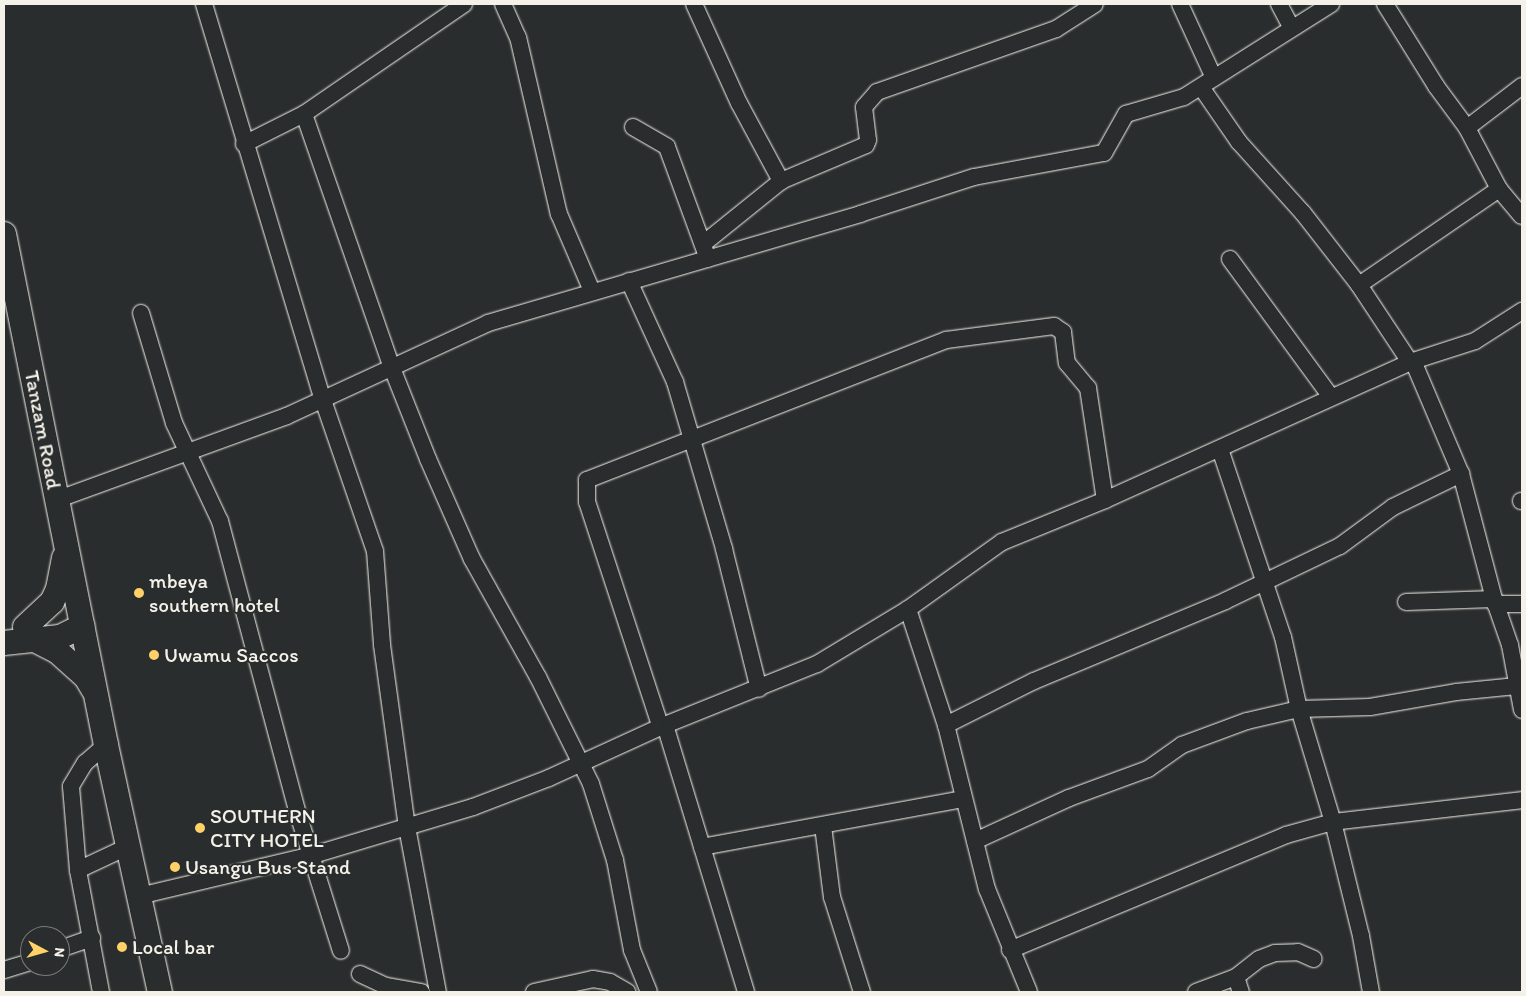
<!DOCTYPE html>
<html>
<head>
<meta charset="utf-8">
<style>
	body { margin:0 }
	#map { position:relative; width:1526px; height:996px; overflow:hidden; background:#2a2d2e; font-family:Itim,sans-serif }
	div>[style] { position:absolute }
	.roads { filter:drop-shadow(0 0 1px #f4f1e8) drop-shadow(0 0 1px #f4f1e8) }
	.minor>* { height:16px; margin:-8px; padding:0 8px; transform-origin:8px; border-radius:8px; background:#2a2d2e }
	.highway>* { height:24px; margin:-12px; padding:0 12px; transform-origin:12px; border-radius:12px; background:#2a2d2e }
	.dots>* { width:14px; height:14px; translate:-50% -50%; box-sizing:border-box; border:2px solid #2a2d2e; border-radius:50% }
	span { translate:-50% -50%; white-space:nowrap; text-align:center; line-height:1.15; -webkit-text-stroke:4px #2a2d2e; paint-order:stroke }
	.street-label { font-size:21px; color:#f4f1e8 }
	.poi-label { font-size:21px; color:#f4f1e8 }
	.left { translate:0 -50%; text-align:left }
	.frame { position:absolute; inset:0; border:5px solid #f4f1e8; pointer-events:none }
	.north { position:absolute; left:20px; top:926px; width:50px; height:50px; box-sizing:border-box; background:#2a2d2e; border:1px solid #7b7b78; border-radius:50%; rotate:96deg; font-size:14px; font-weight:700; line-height:20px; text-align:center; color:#f4f1e8 }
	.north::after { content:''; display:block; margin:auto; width:18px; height:22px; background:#ffd166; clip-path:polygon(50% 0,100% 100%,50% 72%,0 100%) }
</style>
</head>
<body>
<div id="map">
	<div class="roads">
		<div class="minor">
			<div style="left:204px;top:4px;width:413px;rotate:73.3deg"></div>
			<div style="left:323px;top:400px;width:160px;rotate:71deg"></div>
			<div style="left:375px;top:551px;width:94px;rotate:85.7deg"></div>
			<div style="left:382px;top:645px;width:184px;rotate:82.2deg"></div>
			<div style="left:407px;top:827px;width:168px;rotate:79.4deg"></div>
			<div style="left:503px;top:4px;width:36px;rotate:66deg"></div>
			<div style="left:518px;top:37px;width:182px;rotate:77deg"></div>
			<div style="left:559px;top:214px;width:84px;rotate:66.8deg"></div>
			<div style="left:694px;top:4px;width:109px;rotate:65.6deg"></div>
			<div style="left:739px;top:103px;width:89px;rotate:61.7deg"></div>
			<div style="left:781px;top:181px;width:92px;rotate:-23deg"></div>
			<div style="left:866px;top:145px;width:5px;rotate:-68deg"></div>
			<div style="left:868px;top:140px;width:33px;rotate:-97deg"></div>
			<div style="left:864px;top:107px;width:20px;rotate:-49deg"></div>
			<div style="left:877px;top:92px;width:190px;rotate:-19.4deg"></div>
			<div style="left:1056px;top:29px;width:46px;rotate:-32.7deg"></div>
			<div style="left:1180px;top:4px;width:81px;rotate:65.3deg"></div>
			<div style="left:1279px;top:4px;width:26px;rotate:62deg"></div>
			<div style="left:1385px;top:4px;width:97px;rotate:58.1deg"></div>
			<div style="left:1436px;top:86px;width:52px;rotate:53.6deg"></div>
			<div style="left:1467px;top:128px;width:69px;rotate:62.3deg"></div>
			<div style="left:1499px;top:189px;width:35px;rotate:50deg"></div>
			<div style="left:1201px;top:87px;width:67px;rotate:55.4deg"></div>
			<div style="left:1239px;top:142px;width:96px;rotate:48deg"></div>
			<div style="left:1303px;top:213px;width:91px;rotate:52.1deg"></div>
			<div style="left:1359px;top:285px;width:92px;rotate:56.5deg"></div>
			<div style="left:304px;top:114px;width:269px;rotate:70.9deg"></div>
			<div style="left:392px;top:368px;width:98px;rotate:68.4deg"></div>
			<div style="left:428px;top:459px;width:109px;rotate:66.3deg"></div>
			<div style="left:472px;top:559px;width:135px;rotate:60.8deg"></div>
			<div style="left:538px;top:677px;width:119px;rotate:63.6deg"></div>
			<div style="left:591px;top:784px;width:80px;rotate:72.5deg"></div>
			<div style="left:615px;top:860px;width:92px;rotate:79.3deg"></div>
			<div style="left:632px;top:950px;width:45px;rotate:68deg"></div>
			<div style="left:633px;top:127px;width:39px;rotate:30deg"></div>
			<div style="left:667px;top:147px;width:119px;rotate:69.9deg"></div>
			<div style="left:1467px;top:128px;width:69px;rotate:-37.4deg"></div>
			<div style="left:244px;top:144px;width:67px;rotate:-26.6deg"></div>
			<div style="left:304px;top:114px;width:194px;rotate:-34.5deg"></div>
			<div style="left:703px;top:244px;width:100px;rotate:-38.9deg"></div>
			<div style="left:1230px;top:259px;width:171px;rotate:53.8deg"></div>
			<div style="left:629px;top:281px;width:111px;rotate:65.5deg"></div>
			<div style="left:675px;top:382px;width:174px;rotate:73.6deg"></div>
			<div style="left:724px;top:549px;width:144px;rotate:76deg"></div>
			<div style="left:1359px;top:285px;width:170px;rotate:-34.4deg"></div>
			<div style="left:141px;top:313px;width:115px;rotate:73.3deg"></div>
			<div style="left:174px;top:423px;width:108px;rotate:64.9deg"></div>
			<div style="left:220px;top:521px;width:306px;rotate:75.1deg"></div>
			<div style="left:299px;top:817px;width:140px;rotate:72.6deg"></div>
			<div style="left:1413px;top:361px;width:123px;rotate:67deg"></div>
			<div style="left:1461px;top:474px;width:129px;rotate:75.2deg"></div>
			<div style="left:1494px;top:599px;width:49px;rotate:70.8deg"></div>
			<div style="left:1510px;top:645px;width:66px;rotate:79.5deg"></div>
			<div style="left:1220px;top:449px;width:198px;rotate:71.5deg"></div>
			<div style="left:1283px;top:637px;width:74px;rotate:77.5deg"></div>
			<div style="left:1299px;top:709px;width:118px;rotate:73.3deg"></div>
			<div style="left:1333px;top:822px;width:117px;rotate:76.2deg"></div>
			<div style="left:1361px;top:936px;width:57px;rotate:79.9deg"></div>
			<div style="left:56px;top:500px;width:246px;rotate:-20deg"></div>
			<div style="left:287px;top:416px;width:221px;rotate:-24.8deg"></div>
			<div style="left:488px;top:323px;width:388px;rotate:-16.3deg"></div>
			<div style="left:860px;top:214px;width:120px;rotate:-18deg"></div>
			<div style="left:974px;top:177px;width:132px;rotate:-10.5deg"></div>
			<div style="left:1104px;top:153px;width:45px;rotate:-60.6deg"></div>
			<div style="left:1126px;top:114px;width:60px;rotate:-16.3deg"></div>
			<div style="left:1184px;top:97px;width:174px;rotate:-32.3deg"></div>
			<div style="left:1521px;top:501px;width:1px"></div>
			<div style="left:1406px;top:602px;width:88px;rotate:-2deg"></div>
			<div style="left:1495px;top:604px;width:27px"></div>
			<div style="left:908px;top:609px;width:122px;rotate:71.9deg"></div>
			<div style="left:946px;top:725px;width:169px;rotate:76deg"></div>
			<div style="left:987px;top:889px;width:111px;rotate:67.8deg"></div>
			<div style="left:665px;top:725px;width:279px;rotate:73.1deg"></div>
			<div style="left:946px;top:725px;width:98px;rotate:-26.6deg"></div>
			<div style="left:1034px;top:681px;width:207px;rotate:-22.7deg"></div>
			<div style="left:1225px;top:601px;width:127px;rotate:-25.6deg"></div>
			<div style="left:1340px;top:546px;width:66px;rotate:-36.3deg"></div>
			<div style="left:1393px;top:507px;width:76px;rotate:-25.9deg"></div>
			<div style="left:661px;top:728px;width:238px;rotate:-108.1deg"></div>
			<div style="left:587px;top:502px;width:22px;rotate:-90deg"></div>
			<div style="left:587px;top:480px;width:385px;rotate:-21.3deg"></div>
			<div style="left:946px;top:340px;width:109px;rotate:-7.4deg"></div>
			<div style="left:1054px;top:326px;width:11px;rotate:34deg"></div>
			<div style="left:1063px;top:332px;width:31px;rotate:83deg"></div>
			<div style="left:1067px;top:363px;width:33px;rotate:50deg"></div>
			<div style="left:1088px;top:388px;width:113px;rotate:81.4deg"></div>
			<div style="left:823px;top:826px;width:72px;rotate:82.8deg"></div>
			<div style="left:832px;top:897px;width:100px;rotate:72.5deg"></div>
			<div style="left:975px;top:841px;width:103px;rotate:-24.6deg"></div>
			<div style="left:1069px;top:798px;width:84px;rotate:-20.2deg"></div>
			<div style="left:1148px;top:769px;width:42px;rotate:-35.2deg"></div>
			<div style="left:1182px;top:745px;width:69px;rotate:-20.3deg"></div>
			<div style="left:1247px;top:721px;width:53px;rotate:-13deg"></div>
			<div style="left:1299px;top:709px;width:71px;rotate:-1.6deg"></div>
			<div style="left:1370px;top:707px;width:87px;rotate:-9.9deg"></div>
			<div style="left:1456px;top:692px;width:61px;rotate:-5.6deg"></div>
			<div style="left:702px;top:847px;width:265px;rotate:-10.4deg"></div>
			<div style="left:78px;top:870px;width:56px;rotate:-25.2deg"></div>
			<div style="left:139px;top:896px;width:179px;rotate:-13.3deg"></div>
			<div style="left:313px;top:855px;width:167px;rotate:-16.7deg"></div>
			<div style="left:473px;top:807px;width:81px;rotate:-20.9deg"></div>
			<div style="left:549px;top:778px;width:128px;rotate:-24.6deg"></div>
			<div style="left:665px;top:725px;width:164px;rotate:-21.9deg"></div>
			<div style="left:817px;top:664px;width:106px;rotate:-31.1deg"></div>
			<div style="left:908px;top:609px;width:115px;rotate:-35.5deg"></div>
			<div style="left:1002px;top:542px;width:111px;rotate:-22.2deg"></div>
			<div style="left:1105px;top:500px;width:335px;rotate:-24.3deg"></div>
			<div style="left:1410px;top:362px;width:68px;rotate:-17.9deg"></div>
			<div style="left:1475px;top:341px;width:56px;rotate:-32.6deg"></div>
			<div style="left:60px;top:949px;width:34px;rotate:-19deg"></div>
			<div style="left:1010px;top:950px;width:299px;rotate:-22.6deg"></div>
			<div style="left:1286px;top:835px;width:49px;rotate:-15.5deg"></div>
			<div style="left:1333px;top:822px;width:190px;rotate:-6.6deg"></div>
			<div style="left:4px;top:970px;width:27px;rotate:-17deg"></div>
			<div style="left:360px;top:974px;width:29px;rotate:25deg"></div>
			<div style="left:386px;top:986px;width:36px;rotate:10deg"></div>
			<div style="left:1236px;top:977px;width:29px;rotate:-38deg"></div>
			<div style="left:1259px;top:959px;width:17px;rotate:-21deg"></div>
			<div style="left:1275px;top:953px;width:23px;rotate:-2deg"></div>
			<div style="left:1298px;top:952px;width:17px;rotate:24deg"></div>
			<div style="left:101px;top:992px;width:124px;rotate:-100.7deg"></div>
			<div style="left:78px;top:870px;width:84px;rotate:-94.8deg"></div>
			<div style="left:71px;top:786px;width:27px;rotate:-59deg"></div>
			<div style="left:85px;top:763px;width:28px;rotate:-41deg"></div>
			<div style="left:534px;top:992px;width:60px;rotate:-12.4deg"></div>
			<div style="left:593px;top:979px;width:17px;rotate:10deg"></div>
			<div style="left:610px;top:982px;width:20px;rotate:30deg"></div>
			<div style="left:1196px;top:992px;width:43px;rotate:-20.6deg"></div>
			<div style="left:1236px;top:977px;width:16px;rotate:72deg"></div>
		</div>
		<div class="highway">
			<div style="left:4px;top:234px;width:521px;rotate:78.71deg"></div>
			<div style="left:106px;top:745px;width:253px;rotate:77.7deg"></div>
			<div style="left:25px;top:627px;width:37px;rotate:-43deg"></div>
			<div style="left:52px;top:602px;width:14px;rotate:-65deg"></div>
			<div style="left:58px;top:589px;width:32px;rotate:-79deg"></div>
			<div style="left:33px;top:639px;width:27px;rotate:27deg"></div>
			<div style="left:57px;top:651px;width:39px;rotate:42deg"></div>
			<div style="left:86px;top:677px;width:14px;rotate:60deg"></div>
			<div style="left:4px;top:643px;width:56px;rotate:-6.1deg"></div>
			<div style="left:60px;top:637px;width:25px;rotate:-26deg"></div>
		</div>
	</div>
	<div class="dots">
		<div style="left:139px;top:593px;background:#ffd166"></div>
		<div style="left:154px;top:655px;background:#ffd166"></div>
		<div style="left:200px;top:828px;background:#ffd166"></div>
		<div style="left:175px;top:867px;background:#ffd166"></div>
		<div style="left:122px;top:947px;background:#ffd166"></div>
	</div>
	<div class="street-label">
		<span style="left:43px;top:430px;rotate:79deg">Tanzam Road</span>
	</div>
	<div class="poi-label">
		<span class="left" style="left:149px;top:593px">mbeya<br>southern hotel</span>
		<span class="left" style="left:164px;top:655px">Uwamu Saccos</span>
		<span class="left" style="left:210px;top:828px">SOUTHERN<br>CITY HOTEL</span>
		<span class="left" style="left:185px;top:867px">Usangu Bus Stand</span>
		<span class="left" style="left:132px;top:947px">Local bar</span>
	</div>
	<div class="frame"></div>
	<div class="north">N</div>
</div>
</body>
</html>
